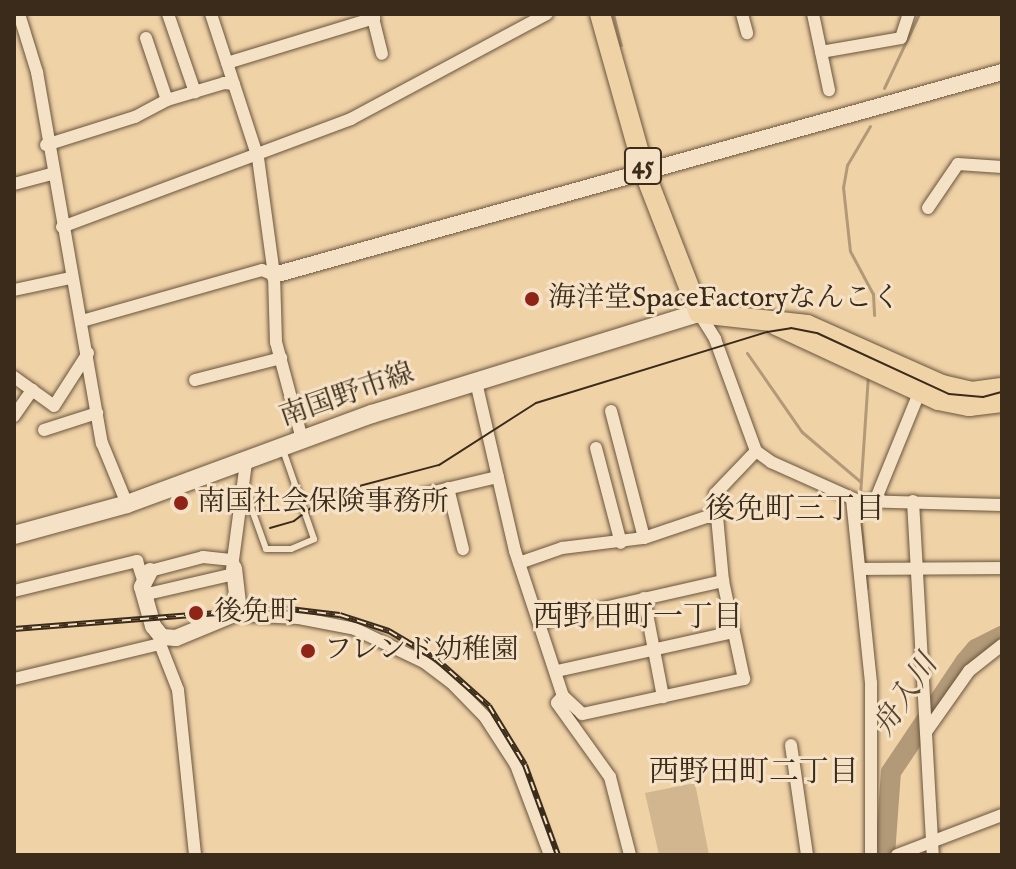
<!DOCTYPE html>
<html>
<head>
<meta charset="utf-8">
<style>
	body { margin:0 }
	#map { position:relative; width:1016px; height:869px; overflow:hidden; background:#f0d2a7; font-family:"IM FELL English","Noto Serif JP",serif }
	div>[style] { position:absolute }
	.green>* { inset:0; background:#d1b68f }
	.stream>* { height:3px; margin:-1.5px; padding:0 1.5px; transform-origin:1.5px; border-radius:1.5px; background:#b29977 }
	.river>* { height:20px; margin:-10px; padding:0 10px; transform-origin:10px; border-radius:10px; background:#b29977 }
	.roads { filter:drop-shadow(0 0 2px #68553d) drop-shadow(0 0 2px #68553d) }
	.service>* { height:6px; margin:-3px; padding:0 3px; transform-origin:3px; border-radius:3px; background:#f5e2c6 }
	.minor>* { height:12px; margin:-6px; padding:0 6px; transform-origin:6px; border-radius:6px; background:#f5e2c6 }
	.tertiary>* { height:16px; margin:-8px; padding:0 8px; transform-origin:8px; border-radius:8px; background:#f5e2c6 }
	.secondary>* { height:18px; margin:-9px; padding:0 9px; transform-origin:9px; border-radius:9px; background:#f5e2c6 }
	.primary>* { height:20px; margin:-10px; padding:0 10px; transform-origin:10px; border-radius:10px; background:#f0d2a7 }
	.tram>* { height:2px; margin:-1px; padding:0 1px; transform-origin:1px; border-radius:1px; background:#3a2b1a }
	.rail>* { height:6px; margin-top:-3px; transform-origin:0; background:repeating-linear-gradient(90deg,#f5e2c6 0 9px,#3a2b1a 0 18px); box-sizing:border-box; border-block:2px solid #3a2b1a }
	.dots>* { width:22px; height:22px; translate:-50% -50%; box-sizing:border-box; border:4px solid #f5e2c6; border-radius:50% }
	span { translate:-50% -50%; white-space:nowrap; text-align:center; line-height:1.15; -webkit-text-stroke:6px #f5e2c6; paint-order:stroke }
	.shield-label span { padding:2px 6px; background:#f5e2c6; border:2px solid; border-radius:6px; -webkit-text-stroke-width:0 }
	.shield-label { font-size:26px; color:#3a2b1a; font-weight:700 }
	.poi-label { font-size:28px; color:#3a2b1a }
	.left { translate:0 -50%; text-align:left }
	.street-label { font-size:28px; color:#3a2b1a }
	.neighbourhood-label { font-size:30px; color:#3a2b1a }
	.water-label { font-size:30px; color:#584631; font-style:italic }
	.frame { position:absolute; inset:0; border:16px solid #3a2b1a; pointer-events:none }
</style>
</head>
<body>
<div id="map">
	<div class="green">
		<div style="clip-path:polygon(695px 783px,709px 855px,659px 855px,645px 793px)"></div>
	</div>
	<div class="stream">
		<div style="left:613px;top:14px;width:32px;rotate:76deg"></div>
		<div style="left:884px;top:88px;width:82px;rotate:-64.7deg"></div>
		<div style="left:870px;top:126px;width:45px;rotate:120.5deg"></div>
		<div style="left:847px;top:165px;width:22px;rotate:100deg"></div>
		<div style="left:843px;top:187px;width:64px;rotate:83.8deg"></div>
		<div style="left:850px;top:251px;width:49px;rotate:61.9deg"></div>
		<div style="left:873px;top:294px;width:21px;rotate:87deg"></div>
		<div style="left:747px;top:353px;width:96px;rotate:55.2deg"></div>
		<div style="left:802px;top:432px;width:77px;rotate:40.3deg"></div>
		<div style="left:860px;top:495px;width:120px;rotate:-86.2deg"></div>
		<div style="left:859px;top:506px;width:58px;rotate:84.1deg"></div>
		<div style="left:866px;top:571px;width:17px;rotate:87deg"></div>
	</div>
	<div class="river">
		<div style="left:885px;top:855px;width:83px;rotate:-85.9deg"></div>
		<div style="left:891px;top:772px;width:133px;rotate:-56.1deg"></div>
		<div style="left:965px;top:662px;width:17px;rotate:-50deg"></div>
		<div style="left:976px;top:649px;width:29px;rotate:-27deg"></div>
	</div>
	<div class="roads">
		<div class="service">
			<div style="left:246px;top:493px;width:59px;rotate:70.3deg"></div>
			<div style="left:266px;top:549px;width:25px"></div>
			<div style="left:291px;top:549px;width:25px;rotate:-23deg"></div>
			<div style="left:314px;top:539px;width:94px;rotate:-109.2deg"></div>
		</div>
		<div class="minor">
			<div style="left:19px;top:14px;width:61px;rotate:72.8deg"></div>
			<div style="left:37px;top:72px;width:377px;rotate:80.1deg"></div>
			<div style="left:102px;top:443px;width:66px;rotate:67.7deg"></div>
			<div style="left:168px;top:14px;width:83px;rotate:70.9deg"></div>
			<div style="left:211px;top:14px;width:151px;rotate:71.9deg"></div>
			<div style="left:258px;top:158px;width:118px;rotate:82.2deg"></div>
			<div style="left:274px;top:275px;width:67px;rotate:88.3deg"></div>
			<div style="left:276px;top:342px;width:100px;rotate:75deg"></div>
			<div style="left:372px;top:14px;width:41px;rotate:76deg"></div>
			<div style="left:742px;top:14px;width:20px;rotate:75deg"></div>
			<div style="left:813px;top:14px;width:78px;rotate:78.1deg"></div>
			<div style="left:146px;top:38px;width:65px;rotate:71.3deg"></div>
			<div style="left:821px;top:52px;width:81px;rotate:-9.9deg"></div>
			<div style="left:901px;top:38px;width:25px;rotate:-72deg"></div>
			<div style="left:227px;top:63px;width:154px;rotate:-17deg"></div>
			<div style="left:46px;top:145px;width:93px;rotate:-17.5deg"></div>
			<div style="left:135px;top:117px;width:36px;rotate:-28deg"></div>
			<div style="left:167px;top:100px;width:59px;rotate:-16.6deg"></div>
			<div style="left:224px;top:83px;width:10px;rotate:6deg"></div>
			<div style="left:14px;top:184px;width:39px;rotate:-15deg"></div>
			<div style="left:928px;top:208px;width:53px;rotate:-55.7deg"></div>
			<div style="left:958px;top:164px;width:44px;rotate:3.9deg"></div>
			<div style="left:62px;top:227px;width:309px;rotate:-20.5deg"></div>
			<div style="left:351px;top:119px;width:222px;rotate:-28.2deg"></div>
			<div style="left:14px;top:290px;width:57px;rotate:-12.1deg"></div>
			<div style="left:699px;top:313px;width:31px;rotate:58deg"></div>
			<div style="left:715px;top:339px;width:119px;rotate:69.9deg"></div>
			<div style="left:756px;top:451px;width:19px;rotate:36deg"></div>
			<div style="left:771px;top:462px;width:95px;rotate:24.1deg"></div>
			<div style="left:858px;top:501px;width:144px;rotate:1.6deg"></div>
			<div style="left:82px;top:321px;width:187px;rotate:-15.8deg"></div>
			<div style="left:262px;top:270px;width:13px;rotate:23deg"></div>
			<div style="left:14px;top:377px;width:49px;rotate:35.9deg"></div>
			<div style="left:54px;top:406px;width:63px;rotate:-57.3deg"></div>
			<div style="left:195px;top:380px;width:89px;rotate:-14.3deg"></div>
			<div style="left:476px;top:382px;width:173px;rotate:77deg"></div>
			<div style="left:515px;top:551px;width:153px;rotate:71.7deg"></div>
			<div style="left:563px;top:696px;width:26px;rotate:43deg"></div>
			<div style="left:582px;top:714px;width:166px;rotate:-12.2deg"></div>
			<div style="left:744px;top:679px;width:100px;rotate:-102.1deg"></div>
			<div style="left:723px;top:581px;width:87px;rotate:-95.3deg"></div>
			<div style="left:715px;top:494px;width:59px;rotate:-46.4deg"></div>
			<div style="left:611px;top:411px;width:131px;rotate:75.4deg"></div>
			<div style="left:14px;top:416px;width:32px;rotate:-55deg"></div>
			<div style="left:44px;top:430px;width:56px;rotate:-17.8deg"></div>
			<div style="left:596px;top:448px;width:98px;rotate:75.3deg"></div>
			<div style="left:448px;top:488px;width:63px;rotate:76.2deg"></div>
			<div style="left:421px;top:495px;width:79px;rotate:-13.2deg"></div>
			<div style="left:852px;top:499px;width:185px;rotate:84.1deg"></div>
			<div style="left:871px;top:683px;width:172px;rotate:90deg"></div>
			<div style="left:875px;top:501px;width:124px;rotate:-67.8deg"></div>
			<div style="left:913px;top:501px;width:355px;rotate:86.8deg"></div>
			<div style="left:233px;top:560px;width:98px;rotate:-82.4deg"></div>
			<div style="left:519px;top:563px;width:46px;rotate:-19.2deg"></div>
			<div style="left:562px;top:548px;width:83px;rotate:-7deg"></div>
			<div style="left:644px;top:538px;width:75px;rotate:-18.7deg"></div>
			<div style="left:860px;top:569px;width:142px;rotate:-0.4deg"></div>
			<div style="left:150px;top:571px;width:55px;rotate:-14.8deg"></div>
			<div style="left:203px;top:557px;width:30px;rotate:6deg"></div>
			<div style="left:233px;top:560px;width:8px;rotate:83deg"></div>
			<div style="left:14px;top:591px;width:127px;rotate:-13.7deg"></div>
			<div style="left:137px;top:561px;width:20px;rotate:72deg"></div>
			<div style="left:143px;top:595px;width:93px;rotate:-13deg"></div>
			<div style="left:644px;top:598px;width:101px;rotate:79.1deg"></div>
			<div style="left:236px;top:615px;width:63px;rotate:2.7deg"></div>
			<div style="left:299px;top:618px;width:57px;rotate:11.1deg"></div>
			<div style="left:355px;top:629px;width:76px;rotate:25.6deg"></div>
			<div style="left:424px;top:662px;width:34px;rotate:37deg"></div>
			<div style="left:451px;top:682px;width:49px;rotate:45.8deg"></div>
			<div style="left:485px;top:717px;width:57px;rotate:57.1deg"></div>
			<div style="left:516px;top:765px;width:96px;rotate:69.3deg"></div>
			<div style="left:542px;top:622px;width:186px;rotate:-12.8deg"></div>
			<div style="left:557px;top:671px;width:180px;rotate:-12.5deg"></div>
			<div style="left:14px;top:679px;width:150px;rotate:-13.5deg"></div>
			<div style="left:160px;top:644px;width:49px;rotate:68.6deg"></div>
			<div style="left:178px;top:690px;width:166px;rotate:84.1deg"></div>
			<div style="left:563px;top:696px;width:9px;rotate:131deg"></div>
			<div style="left:557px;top:703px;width:91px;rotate:54.4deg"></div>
			<div style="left:610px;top:777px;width:81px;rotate:75.6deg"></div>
			<div style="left:926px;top:732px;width:75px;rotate:-54.8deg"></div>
			<div style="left:969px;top:671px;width:42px;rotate:-38.2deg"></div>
			<div style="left:791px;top:745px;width:111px;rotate:81.7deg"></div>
			<div style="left:897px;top:855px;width:112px;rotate:-20.9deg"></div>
		</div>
		<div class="tertiary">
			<div style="left:274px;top:275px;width:756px;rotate:-15.58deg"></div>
			<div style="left:150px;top:571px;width:18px;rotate:117deg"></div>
			<div style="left:142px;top:587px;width:41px;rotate:74.2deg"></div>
			<div style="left:153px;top:626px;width:14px;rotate:51deg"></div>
			<div style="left:162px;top:637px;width:14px;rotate:4deg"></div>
			<div style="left:176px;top:638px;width:68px;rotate:-22.4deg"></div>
			<div style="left:239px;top:612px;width:44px;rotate:-96.5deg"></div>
		</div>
		<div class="secondary">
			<div style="left:14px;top:535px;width:117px;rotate:-15.3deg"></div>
			<div style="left:127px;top:504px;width:261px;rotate:-20.2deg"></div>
			<div style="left:372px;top:414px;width:342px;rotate:-17.2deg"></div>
		</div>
		<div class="primary">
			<div style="left:600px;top:14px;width:163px;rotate:74.3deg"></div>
			<div style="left:644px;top:171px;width:152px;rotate:68.8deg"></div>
			<div style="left:699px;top:313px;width:109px;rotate:6.3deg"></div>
			<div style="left:807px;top:325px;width:148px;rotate:24deg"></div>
			<div style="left:942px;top:385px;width:31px;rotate:13deg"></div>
			<div style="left:972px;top:392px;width:30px;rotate:-8deg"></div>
			<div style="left:776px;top:325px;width:179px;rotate:24.8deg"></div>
			<div style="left:938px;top:400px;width:32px;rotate:11deg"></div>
			<div style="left:969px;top:406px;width:33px;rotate:-7deg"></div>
		</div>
	</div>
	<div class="tram">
		<div style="left:270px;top:528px;width:25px;rotate:-16deg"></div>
		<div style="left:294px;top:521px;width:44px;rotate:-37.6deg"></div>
		<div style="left:329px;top:494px;width:114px;rotate:-14.8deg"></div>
		<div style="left:439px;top:465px;width:115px;rotate:-32.6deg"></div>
		<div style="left:536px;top:403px;width:242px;rotate:-17.1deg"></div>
		<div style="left:767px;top:332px;width:24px;rotate:-9deg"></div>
		<div style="left:791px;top:328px;width:26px;rotate:11deg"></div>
		<div style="left:817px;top:333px;width:145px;rotate:24.8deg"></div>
		<div style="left:949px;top:394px;width:34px;rotate:5deg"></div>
		<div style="left:983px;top:397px;width:20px;rotate:-15deg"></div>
	</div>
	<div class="rail">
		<div style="left:14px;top:629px;width:268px;rotate:-4.5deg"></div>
		<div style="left:281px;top:608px;width:59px;rotate:6.8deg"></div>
		<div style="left:340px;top:615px;width:52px;rotate:18.1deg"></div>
		<div style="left:389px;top:631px;width:55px;rotate:30.8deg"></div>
		<div style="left:436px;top:659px;width:71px;rotate:41.6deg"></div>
		<div style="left:489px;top:706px;width:69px;rotate:58.6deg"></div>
		<div style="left:525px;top:765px;width:96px;rotate:69.9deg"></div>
	</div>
	<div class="dots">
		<div style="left:532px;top:299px;background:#8f2418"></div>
		<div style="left:181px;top:503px;background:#8f2418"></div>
		<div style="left:196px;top:613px;background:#8f2418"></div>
		<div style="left:308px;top:651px;background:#8f2418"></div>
	</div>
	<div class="shield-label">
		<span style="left:643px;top:166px">45</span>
	</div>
	<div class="poi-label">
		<span class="left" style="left:548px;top:299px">海洋堂SpaceFactoryなんこく</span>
		<span class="left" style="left:197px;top:503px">南国社会保険事務所</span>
		<span class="left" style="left:214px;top:613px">後免町</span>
		<span class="left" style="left:324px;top:651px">フレンド幼稚園</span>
	</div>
	<div class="street-label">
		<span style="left:347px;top:396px;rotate:-19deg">南国野市線</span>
	</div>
	<div class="neighbourhood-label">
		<span style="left:795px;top:510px">後免町三丁目</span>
		<span style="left:638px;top:618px">西野田町一丁目</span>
		<span style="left:754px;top:773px">西野田町二丁目</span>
	</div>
	<div class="water-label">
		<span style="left:906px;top:696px;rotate:-56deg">舟入川</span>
	</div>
	<div class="frame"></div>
</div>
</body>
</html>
